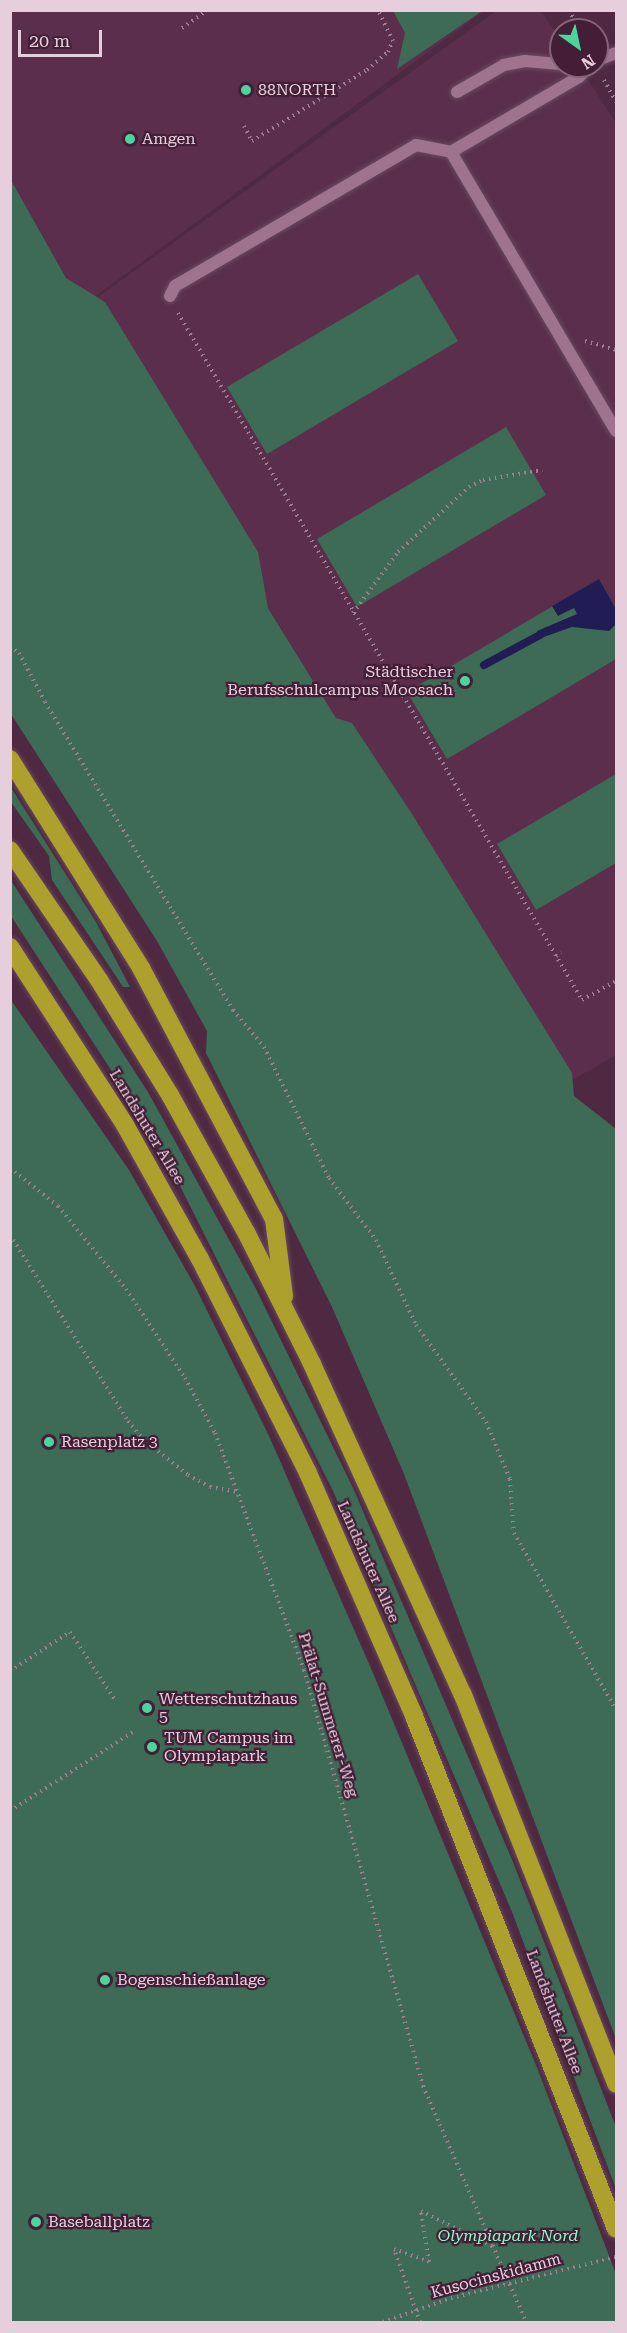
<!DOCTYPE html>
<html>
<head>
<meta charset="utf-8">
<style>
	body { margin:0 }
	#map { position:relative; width:627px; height:2333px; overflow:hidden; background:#4e2941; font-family:"Roboto Serif",serif }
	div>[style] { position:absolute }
	.built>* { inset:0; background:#5b2f4c }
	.green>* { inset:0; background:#3d6b55 }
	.water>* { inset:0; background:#211c54 }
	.stream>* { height:8px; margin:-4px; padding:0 4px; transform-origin:4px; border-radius:4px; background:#211c54 }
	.path>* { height:4px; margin-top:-2px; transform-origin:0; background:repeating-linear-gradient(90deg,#9d7f92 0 1.5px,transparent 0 6px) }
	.roads { filter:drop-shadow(0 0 2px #69495d) drop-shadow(0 0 2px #69495d) }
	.lane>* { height:12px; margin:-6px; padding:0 6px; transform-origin:6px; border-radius:6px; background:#9f738e }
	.street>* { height:12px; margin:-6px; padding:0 6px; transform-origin:6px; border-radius:6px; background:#9f738e }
	.highway>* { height:18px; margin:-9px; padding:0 9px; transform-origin:9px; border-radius:9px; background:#aea02d }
	.path-bridge>* { height:4px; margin-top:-2px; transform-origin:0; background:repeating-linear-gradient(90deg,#9d7f92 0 1.5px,transparent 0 6px) }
	.dots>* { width:16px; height:16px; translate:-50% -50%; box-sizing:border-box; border:3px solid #431e36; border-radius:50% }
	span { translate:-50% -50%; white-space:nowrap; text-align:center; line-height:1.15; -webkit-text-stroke:4.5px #431e36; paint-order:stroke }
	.poi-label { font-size:16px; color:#e6cedc }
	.left { translate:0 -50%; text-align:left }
	.right { translate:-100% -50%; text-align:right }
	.street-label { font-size:16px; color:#e6cedc }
	.park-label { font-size:16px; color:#87fac5; font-style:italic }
	.frame { position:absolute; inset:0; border:12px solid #e6cedc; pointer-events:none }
	.north { position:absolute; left:549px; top:18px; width:60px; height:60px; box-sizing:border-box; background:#431e36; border:2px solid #846478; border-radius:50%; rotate:147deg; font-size:16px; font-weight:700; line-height:24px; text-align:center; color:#e6cedc }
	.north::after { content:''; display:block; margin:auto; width:21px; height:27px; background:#4bd49b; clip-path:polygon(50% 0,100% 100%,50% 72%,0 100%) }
	.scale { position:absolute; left:18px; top:30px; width:84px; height:27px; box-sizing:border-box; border:3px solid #e6cedc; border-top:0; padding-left:8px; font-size:18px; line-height:21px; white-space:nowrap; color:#e6cedc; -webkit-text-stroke:4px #431e36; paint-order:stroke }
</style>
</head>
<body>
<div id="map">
	<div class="built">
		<div style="clip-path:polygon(10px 11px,484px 11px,82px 306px,11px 180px)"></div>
		<div style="clip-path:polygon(496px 11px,541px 11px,561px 40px,561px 66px,579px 66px,616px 123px,616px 1055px,562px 1086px,84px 307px)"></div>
	</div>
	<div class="green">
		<div style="clip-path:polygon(393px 11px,482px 11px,397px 69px,405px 33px)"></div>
		<div style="clip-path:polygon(11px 180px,66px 278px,105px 302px,258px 552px,268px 608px,336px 718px,352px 723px,412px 814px,572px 1073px,574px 1096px,616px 1129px,616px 2039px,404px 1474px,332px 1307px,206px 1053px,207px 1031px,157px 941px,11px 714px)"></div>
		<div style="clip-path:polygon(418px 274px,458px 341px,267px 454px,227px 387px)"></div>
		<div style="clip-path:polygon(506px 427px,546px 495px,357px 607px,317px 539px)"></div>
		<div style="clip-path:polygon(599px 579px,616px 609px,616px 659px,447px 759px,407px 692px)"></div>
		<div style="clip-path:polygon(616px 774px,616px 863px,536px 910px,497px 844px)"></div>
		<div style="clip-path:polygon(10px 786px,96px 922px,130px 987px,123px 987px,52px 880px,49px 856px,11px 802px)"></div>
		<div style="clip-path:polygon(10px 879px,148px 1092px,256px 1289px,354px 1490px,513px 1862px,616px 2127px,616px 2189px,512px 1912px,333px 1491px,176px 1178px,124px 1090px,11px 916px)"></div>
		<div style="clip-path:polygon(11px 1000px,129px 1170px,195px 1286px,269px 1436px,370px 1666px,538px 2070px,616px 2274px,616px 2322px,11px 2322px)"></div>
	</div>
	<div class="water">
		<div style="clip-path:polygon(599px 579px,616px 609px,616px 624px,609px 631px,572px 627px,541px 638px,537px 631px,577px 614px,574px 608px,558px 616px,552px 606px)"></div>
	</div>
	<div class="stream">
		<div style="left:484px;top:665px;width:64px;rotate:-28.2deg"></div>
	</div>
	<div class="path">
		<div style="left:569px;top:10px;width:22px;rotate:63deg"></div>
		<div style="left:182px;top:28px;width:32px;rotate:-35deg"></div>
		<div style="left:604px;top:80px;width:25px;rotate:61deg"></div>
		<div style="left:244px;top:126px;width:17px;rotate:62deg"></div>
		<div style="left:252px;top:141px;width:135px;rotate:-31.7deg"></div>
		<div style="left:367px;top:70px;width:28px;rotate:-41deg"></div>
		<div style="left:388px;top:52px;width:12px;rotate:-66deg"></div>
		<div style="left:393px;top:41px;width:34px;rotate:-116deg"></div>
		<div style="left:178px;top:313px;width:797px;rotate:59.54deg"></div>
		<div style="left:582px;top:1000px;width:39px;rotate:-29deg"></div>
		<div style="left:585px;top:341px;width:32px;rotate:16deg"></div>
		<div style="left:353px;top:613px;width:76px;rotate:-53.6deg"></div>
		<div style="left:398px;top:552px;width:96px;rotate:-42.5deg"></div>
		<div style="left:469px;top:487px;width:16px;rotate:-27deg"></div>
		<div style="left:483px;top:480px;width:60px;rotate:-9.6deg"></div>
		<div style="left:10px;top:646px;width:11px;rotate:38deg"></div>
		<div style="left:19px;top:653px;width:55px;rotate:62deg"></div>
		<div style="left:45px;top:702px;width:361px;rotate:58.6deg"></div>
		<div style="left:233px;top:1010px;width:48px;rotate:50deg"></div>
		<div style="left:264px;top:1047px;width:146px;rotate:63.6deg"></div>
		<div style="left:329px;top:1178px;width:78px;rotate:52.8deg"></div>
		<div style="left:376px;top:1240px;width:94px;rotate:64.8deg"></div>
		<div style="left:416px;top:1325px;width:120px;rotate:54.2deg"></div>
		<div style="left:486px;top:1422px;width:62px;rotate:67.2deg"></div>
		<div style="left:510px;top:1479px;width:54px;rotate:85.8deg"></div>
		<div style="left:514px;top:1533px;width:204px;rotate:60deg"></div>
		<div style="left:556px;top:956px;width:6px;rotate:-31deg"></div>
		<div style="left:10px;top:1168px;width:61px;rotate:38.4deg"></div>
		<div style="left:58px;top:1206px;width:107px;rotate:50.7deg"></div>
		<div style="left:126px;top:1289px;width:107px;rotate:56.5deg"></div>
		<div style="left:185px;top:1378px;width:63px;rotate:61.4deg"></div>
		<div style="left:215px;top:1433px;width:253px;rotate:69.4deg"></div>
		<div style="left:304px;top:1670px;width:433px;rotate:74deg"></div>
		<div style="left:423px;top:2086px;width:257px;rotate:66.4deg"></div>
		<div style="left:10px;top:1235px;width:220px;rotate:57.6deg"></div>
		<div style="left:128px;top:1421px;width:25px;rotate:50deg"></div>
		<div style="left:144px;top:1440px;width:56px;rotate:38.5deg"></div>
		<div style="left:188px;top:1475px;width:25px;rotate:29deg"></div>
		<div style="left:210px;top:1487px;width:29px;rotate:10deg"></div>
		<div style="left:10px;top:1671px;width:72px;rotate:-33deg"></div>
		<div style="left:70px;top:1632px;width:82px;rotate:56.5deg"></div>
		<div style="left:10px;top:1811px;width:146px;rotate:-32.7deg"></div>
		<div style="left:383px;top:2322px;width:72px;rotate:-19.4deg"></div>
		<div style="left:420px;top:2322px;width:77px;rotate:-109.6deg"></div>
		<div style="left:394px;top:2249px;width:37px;rotate:20deg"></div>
		<div style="left:429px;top:2262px;width:52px;rotate:-98.9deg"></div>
		<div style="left:421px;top:2211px;width:81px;rotate:26.3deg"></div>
	</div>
	<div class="roads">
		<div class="lane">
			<div style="left:597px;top:60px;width:20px;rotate:-20deg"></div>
			<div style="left:457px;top:92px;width:54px;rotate:-29.9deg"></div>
			<div style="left:504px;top:65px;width:21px;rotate:-11deg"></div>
			<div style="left:525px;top:61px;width:36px;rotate:5deg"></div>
			<div style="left:170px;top:296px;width:11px;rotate:-63deg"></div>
			<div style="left:175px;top:286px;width:279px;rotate:-30.3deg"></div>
			<div style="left:416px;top:145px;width:36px;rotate:11deg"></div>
			<div style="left:451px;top:152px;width:148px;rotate:-30.4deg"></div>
			<div style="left:579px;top:77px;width:15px;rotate:-48deg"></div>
		</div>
		<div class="street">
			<div style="left:451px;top:152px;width:324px;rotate:59.4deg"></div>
		</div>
		<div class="highway">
			<div style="left:10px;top:759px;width:247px;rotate:57.9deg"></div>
			<div style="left:141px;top:968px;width:284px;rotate:62.1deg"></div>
			<div style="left:274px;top:1219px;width:78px;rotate:82.6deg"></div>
			<div style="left:10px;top:850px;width:158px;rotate:55.6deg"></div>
			<div style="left:99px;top:980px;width:135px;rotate:58.3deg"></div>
			<div style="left:170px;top:1095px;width:157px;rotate:61deg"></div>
			<div style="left:246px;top:1232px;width:148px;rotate:63.4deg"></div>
			<div style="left:312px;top:1364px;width:364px;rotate:65.5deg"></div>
			<div style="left:463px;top:1695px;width:418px;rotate:68.5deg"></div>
			<div style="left:10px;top:947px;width:212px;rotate:57.1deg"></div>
			<div style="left:125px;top:1125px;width:154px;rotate:60.8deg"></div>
			<div style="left:200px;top:1259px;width:240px;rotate:63.2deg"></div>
			<div style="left:308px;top:1473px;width:265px;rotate:66.4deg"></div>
			<div style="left:414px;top:1716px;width:551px;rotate:68.51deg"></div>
		</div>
	</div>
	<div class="path-bridge">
		<div style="left:451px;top:2298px;width:170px;rotate:-14deg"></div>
	</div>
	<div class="dots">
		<div style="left:246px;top:90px;background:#4bd49b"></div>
		<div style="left:130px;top:139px;background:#4bd49b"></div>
		<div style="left:465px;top:681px;background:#4bd49b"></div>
		<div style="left:49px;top:1442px;background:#4bd49b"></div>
		<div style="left:147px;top:1708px;background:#4bd49b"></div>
		<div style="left:152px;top:1747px;background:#4bd49b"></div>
		<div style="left:105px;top:1980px;background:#4bd49b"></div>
		<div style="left:36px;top:2222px;background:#4bd49b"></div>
	</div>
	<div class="poi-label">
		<span class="left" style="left:258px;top:90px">88NORTH</span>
		<span class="left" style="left:142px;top:139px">Amgen</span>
		<span class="right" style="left:453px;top:681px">Städtischer<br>Berufsschulcampus Moosach</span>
		<span class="left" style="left:61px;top:1442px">Rasenplatz 3</span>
		<span class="left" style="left:159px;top:1708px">Wetterschutzhaus<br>5</span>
		<span class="left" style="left:164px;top:1747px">TUM Campus im<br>Olympiapark</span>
		<span class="left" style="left:117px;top:1980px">Bogenschießanlage</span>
		<span class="left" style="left:48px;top:2222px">Baseballplatz</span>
	</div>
	<div class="street-label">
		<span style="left:147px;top:1127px;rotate:59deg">Landshuter Allee</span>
		<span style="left:368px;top:1562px;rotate:66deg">Landshuter Allee</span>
		<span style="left:328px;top:1715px;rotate:73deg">Prälat-Summerer-Weg</span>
		<span style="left:554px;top:2012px;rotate:69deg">Landshuter Allee</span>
		<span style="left:496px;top:2276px;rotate:-15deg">Kusocinskidamm</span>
	</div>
	<div class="park-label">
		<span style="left:508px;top:2236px">Olympiapark Nord</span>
	</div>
	<div class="frame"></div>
	<div class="north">N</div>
	<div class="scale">20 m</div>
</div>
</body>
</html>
